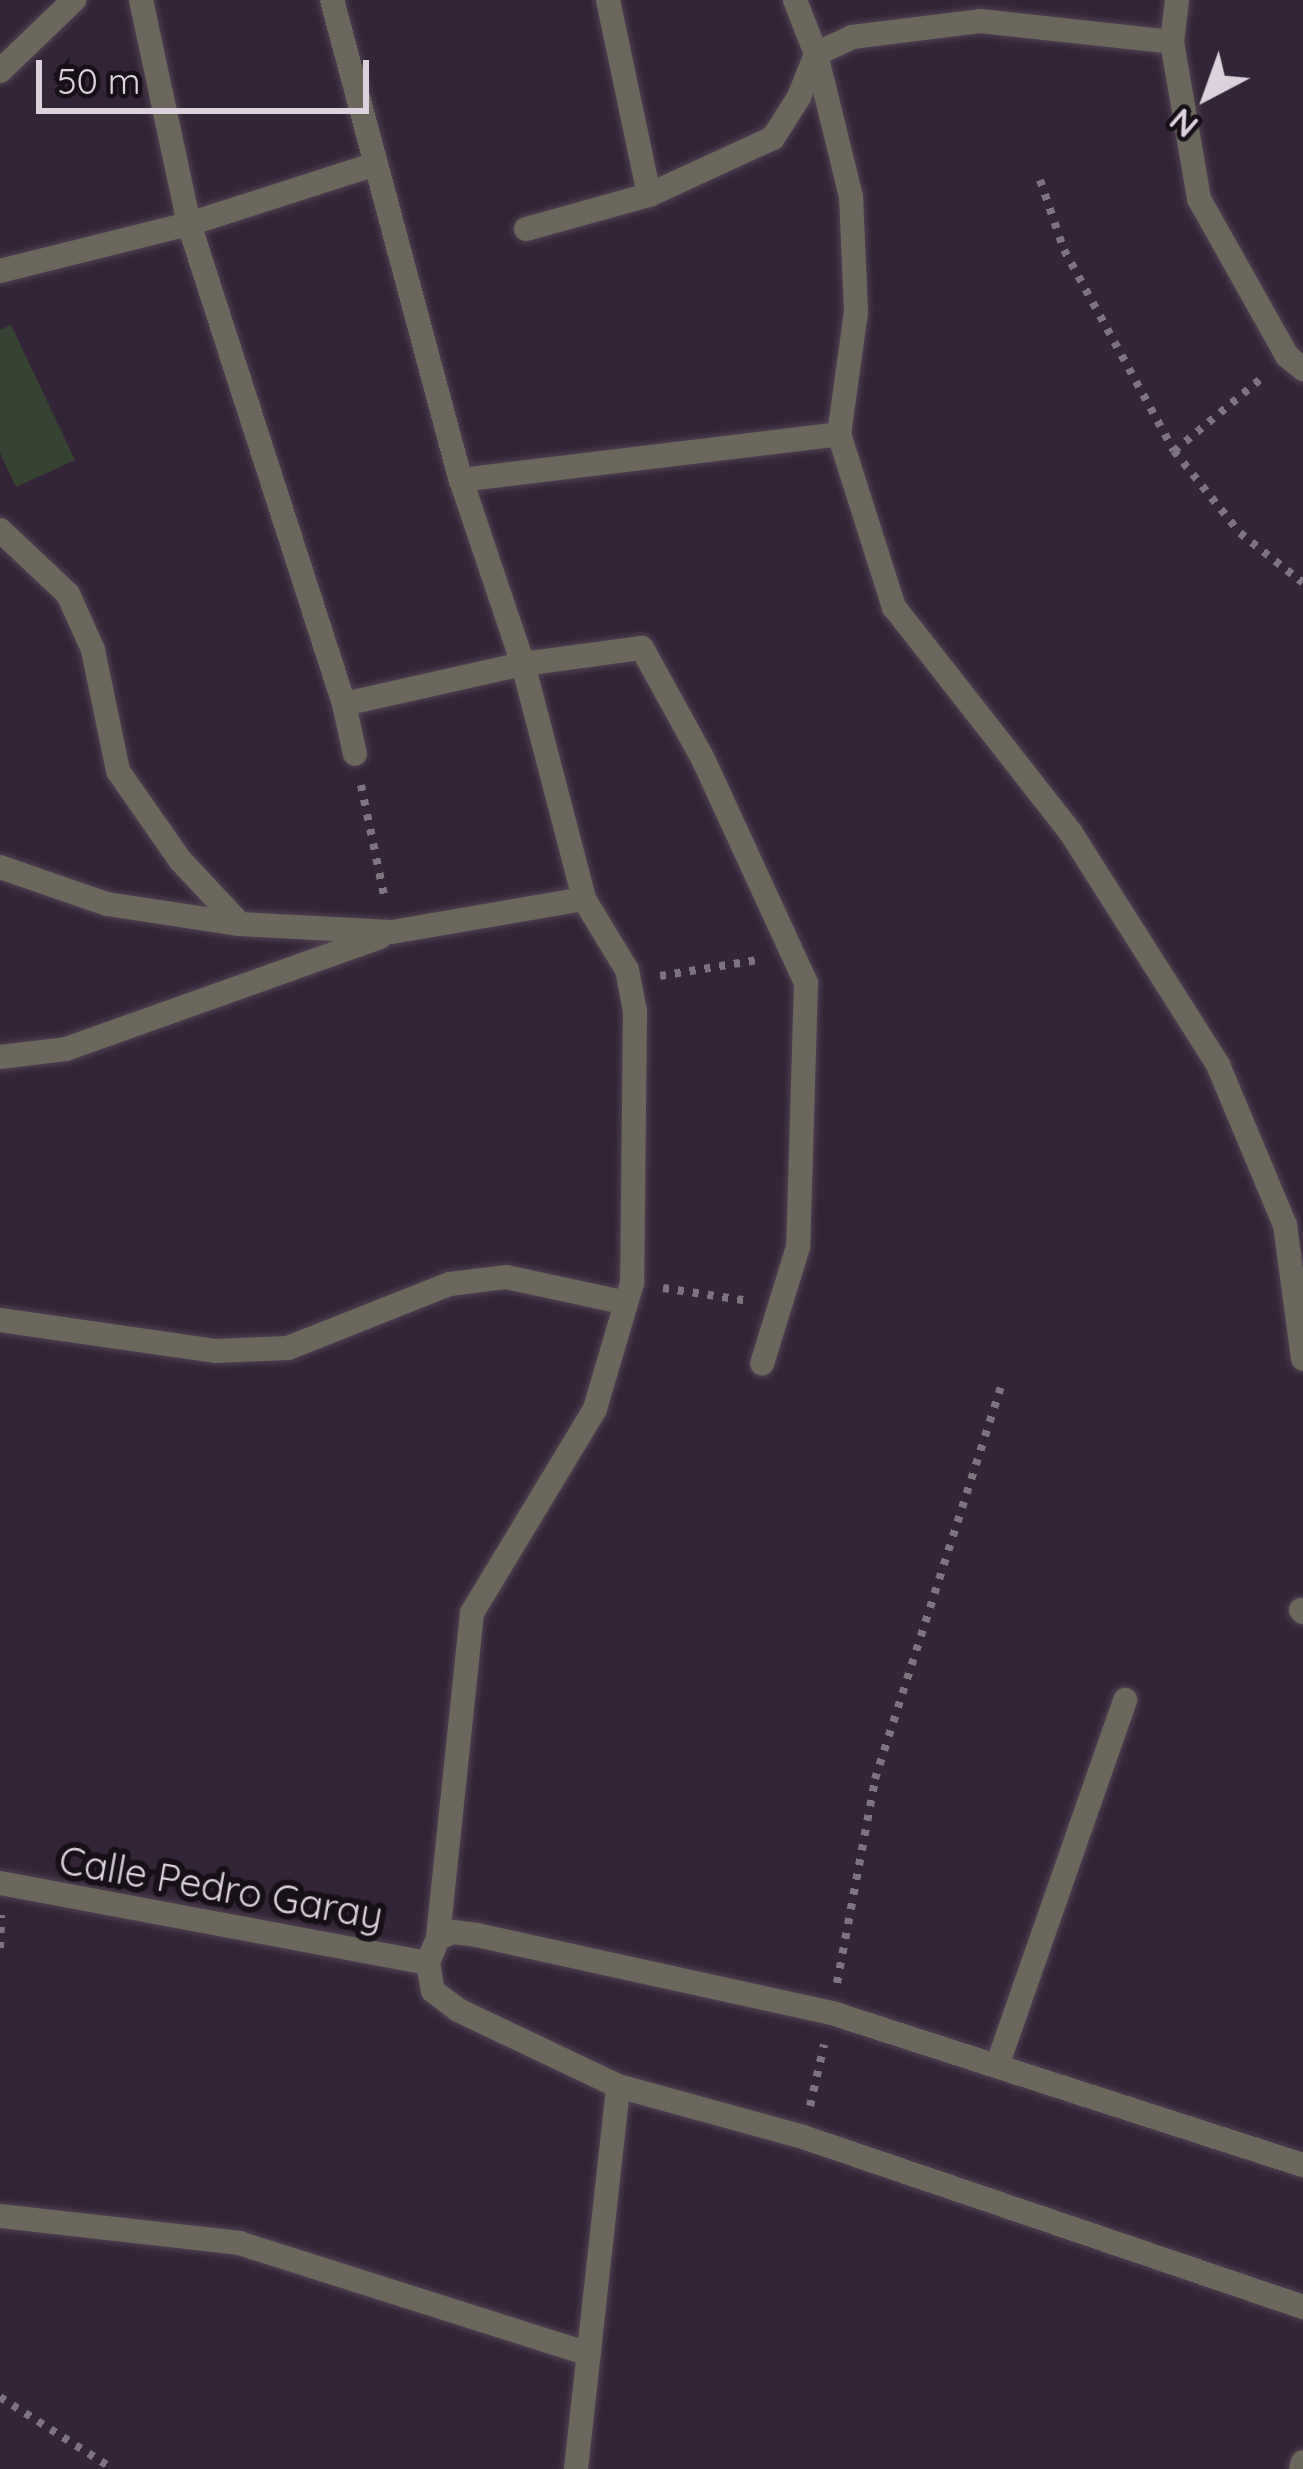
<!DOCTYPE html>
<html>
<head>
<meta charset="utf-8">
<style>
	body { margin:0 }
	#map { position:relative; width:1303px; height:2469px; overflow:hidden; background:#342437; font-family:Quicksand,sans-serif }
	div>[style] { position:absolute }
	.green>* { inset:0; background:#374332 }
	.path>* { height:8px; margin-top:-4px; transform-origin:0; background:repeating-linear-gradient(90deg,#7f7281 0 6px,transparent 0 15px) }
	.roads { filter:drop-shadow(0 0 3px #4f4052) drop-shadow(0 0 3px #4f4052) }
	.minor>* { height:24px; margin:-12px; padding:0 12px; transform-origin:12px; border-radius:12px; background:#6b675c }
	span { translate:-50% -50%; white-space:nowrap; text-align:center; line-height:1.15; -webkit-text-stroke:12px #181019; paint-order:stroke }
	.street-label { font-size:39px; color:#dcd2de }
	.north { position:absolute; left:1147px; top:36px; width:120px; height:120px; -webkit-text-stroke:9px #181019; paint-order:stroke; rotate:221deg; font-size:33px; font-weight:700; line-height:48px; text-align:center; color:#dcd2de }
	.north::after { content:''; display:block; margin:auto; width:42px; height:54px; background:#dcd2de; clip-path:polygon(50% 0,100% 100%,50% 72%,0 100%) }
	.scale { position:absolute; left:36px; top:60px; width:333px; height:54px; box-sizing:border-box; border:6px solid #dcd2de; border-top:0; padding-left:15px; font-size:36px; line-height:42px; white-space:nowrap; color:#dcd2de; -webkit-text-stroke:9px #181019; paint-order:stroke }
</style>
</head>
<body>
<div id="map">
	<div class="green">
		<div style="clip-path:polygon(11px 325px,75px 460px,16px 487px,0 453px,0 330px)"></div>
	</div>
	<div class="path">
		<div style="left:1040px;top:180px;width:74px;rotate:71.1deg"></div>
		<div style="left:1064px;top:250px;width:229px;rotate:61.3deg"></div>
		<div style="left:1174px;top:451px;width:105px;rotate:51.2deg"></div>
		<div style="left:1240px;top:533px;width:80px;rotate:38.4deg"></div>
		<div style="left:1174px;top:451px;width:116px;rotate:-39.7deg"></div>
		<div style="left:361px;top:785px;width:117px;rotate:78.2deg"></div>
		<div style="left:660px;top:976px;width:99px;rotate:-9.3deg"></div>
		<div style="left:663px;top:1288px;width:87px;rotate:8.6deg"></div>
		<div style="left:0;top:1948px;width:33px;rotate:-88deg"></div>
		<div style="left:837px;top:1983px;width:208px;rotate:-79.4deg"></div>
		<div style="left:875px;top:1779px;width:413px;rotate:-72.2deg"></div>
		<div style="left:810px;top:2106px;width:63px;rotate:-77.1deg"></div>
		<div style="left:0;top:2397px;width:134px;rotate:32.5deg"></div>
	</div>
	<div class="roads">
		<div class="minor">
			<div style="left:141px;top:0;width:229px;rotate:77.9deg"></div>
			<div style="left:189px;top:224px;width:504px;rotate:72.1deg"></div>
			<div style="left:344px;top:704px;width:51px;rotate:77.6deg"></div>
			<div style="left:332px;top:0;width:497px;rotate:75deg"></div>
			<div style="left:461px;top:480px;width:194px;rotate:71.4deg"></div>
			<div style="left:523px;top:664px;width:243px;rotate:75.4deg"></div>
			<div style="left:584px;top:899px;width:83px;rotate:58.8deg"></div>
			<div style="left:627px;top:970px;width:42px;rotate:79deg"></div>
			<div style="left:635px;top:1011px;width:272px;rotate:90.6deg"></div>
			<div style="left:632px;top:1283px;width:131px;rotate:106.4deg"></div>
			<div style="left:595px;top:1409px;width:238px;rotate:121.1deg"></div>
			<div style="left:472px;top:1613px;width:327px;rotate:96deg"></div>
			<div style="left:438px;top:1938px;width:27px;rotate:112deg"></div>
			<div style="left:428px;top:1963px;width:28px;rotate:80deg"></div>
			<div style="left:433px;top:1991px;width:31px;rotate:37deg"></div>
			<div style="left:458px;top:2010px;width:177px;rotate:25.4deg"></div>
			<div style="left:618px;top:2086px;width:192px;rotate:15.4deg"></div>
			<div style="left:803px;top:2137px;width:528px;rotate:18.78deg"></div>
			<div style="left:608px;top:0;width:199px;rotate:78.1deg"></div>
			<div style="left:795px;top:0;width:58px;rotate:68.7deg"></div>
			<div style="left:816px;top:54px;width:146px;rotate:76.2deg"></div>
			<div style="left:851px;top:196px;width:116px;rotate:87.5deg"></div>
			<div style="left:856px;top:312px;width:123px;rotate:97.9deg"></div>
			<div style="left:839px;top:434px;width:182px;rotate:72.4deg"></div>
			<div style="left:894px;top:607px;width:287px;rotate:51.9deg"></div>
			<div style="left:1071px;top:833px;width:275px;rotate:57.6deg"></div>
			<div style="left:1218px;top:1065px;width:173px;rotate:67.3deg"></div>
			<div style="left:1285px;top:1225px;width:135px;rotate:82.3deg"></div>
			<div style="left:1177px;top:0;width:42px;rotate:96.8deg"></div>
			<div style="left:1172px;top:42px;width:159px;rotate:80.2deg"></div>
			<div style="left:1199px;top:199px;width:180px;rotate:60.7deg"></div>
			<div style="left:1287px;top:356px;width:21px;rotate:39deg"></div>
			<div style="left:0;top:71px;width:103px;rotate:-43.8deg"></div>
			<div style="left:526px;top:229px;width:128px;rotate:-15.5deg"></div>
			<div style="left:649px;top:195px;width:136px;rotate:-24.7deg"></div>
			<div style="left:773px;top:138px;width:49px;rotate:-57.6deg"></div>
			<div style="left:799px;top:97px;width:46px;rotate:-68.4deg"></div>
			<div style="left:816px;top:54px;width:40px;rotate:-25deg"></div>
			<div style="left:852px;top:37px;width:129px;rotate:-7.1deg"></div>
			<div style="left:980px;top:21px;width:193px;rotate:6.2deg"></div>
			<div style="left:0;top:271px;width:195px;rotate:-14deg"></div>
			<div style="left:189px;top:224px;width:196px;rotate:-17.8deg"></div>
			<div style="left:461px;top:480px;width:381px;rotate:-6.9deg"></div>
			<div style="left:0;top:530px;width:93px;rotate:43.3deg"></div>
			<div style="left:68px;top:594px;width:61px;rotate:65.9deg"></div>
			<div style="left:93px;top:650px;width:124px;rotate:78.3deg"></div>
			<div style="left:118px;top:771px;width:108px;rotate:55.1deg"></div>
			<div style="left:180px;top:860px;width:85px;rotate:46.9deg"></div>
			<div style="left:344px;top:704px;width:183px;rotate:-12.6deg"></div>
			<div style="left:523px;top:664px;width:120px;rotate:-7.7deg"></div>
			<div style="left:642px;top:648px;width:127px;rotate:61.2deg"></div>
			<div style="left:703px;top:759px;width:247px;rotate:65.3deg"></div>
			<div style="left:806px;top:983px;width:264px;rotate:91.7deg"></div>
			<div style="left:798px;top:1247px;width:122px;rotate:107.1deg"></div>
			<div style="left:0;top:867px;width:113px;rotate:19.1deg"></div>
			<div style="left:107px;top:904px;width:134px;rotate:8.6deg"></div>
			<div style="left:239px;top:924px;width:153px;rotate:3deg"></div>
			<div style="left:392px;top:932px;width:195px;rotate:-9.8deg"></div>
			<div style="left:0;top:1057px;width:66px;rotate:-6.9deg"></div>
			<div style="left:66px;top:1049px;width:333px;rotate:-19.6deg"></div>
			<div style="left:0;top:1320px;width:217px;rotate:8.2deg"></div>
			<div style="left:215px;top:1351px;width:73px;rotate:-2.4deg"></div>
			<div style="left:288px;top:1348px;width:174px;rotate:-21.6deg"></div>
			<div style="left:450px;top:1284px;width:56px;rotate:-7.1deg"></div>
			<div style="left:506px;top:1277px;width:120px;rotate:12.1deg"></div>
			<div style="left:1301px;top:1610px;width:3px;rotate:45deg"></div>
			<div style="left:0;top:1883px;width:435px;rotate:10.6deg"></div>
			<div style="left:438px;top:1938px;width:16px;rotate:-22deg"></div>
			<div style="left:453px;top:1932px;width:24px;rotate:7deg"></div>
			<div style="left:477px;top:1935px;width:363px;rotate:12.4deg"></div>
			<div style="left:832px;top:2013px;width:495px;rotate:17.9deg"></div>
			<div style="left:997px;top:2066px;width:388px;rotate:-70.7deg"></div>
			<div style="left:0;top:2216px;width:241px;rotate:6.4deg"></div>
			<div style="left:239px;top:2243px;width:367px;rotate:17.6deg"></div>
			<div style="left:576px;top:2469px;width:385px;rotate:-83.7deg"></div>
			<div style="left:1301px;top:2469px;width:7px;rotate:-74deg"></div>
		</div>
	</div>
	<div class="street-label">
		<span style="left:221px;top:1888px;rotate:10deg">Calle Pedro Garay</span>
	</div>
	<div class="north">N</div>
	<div class="scale">50 m</div>
</div>
</body>
</html>
